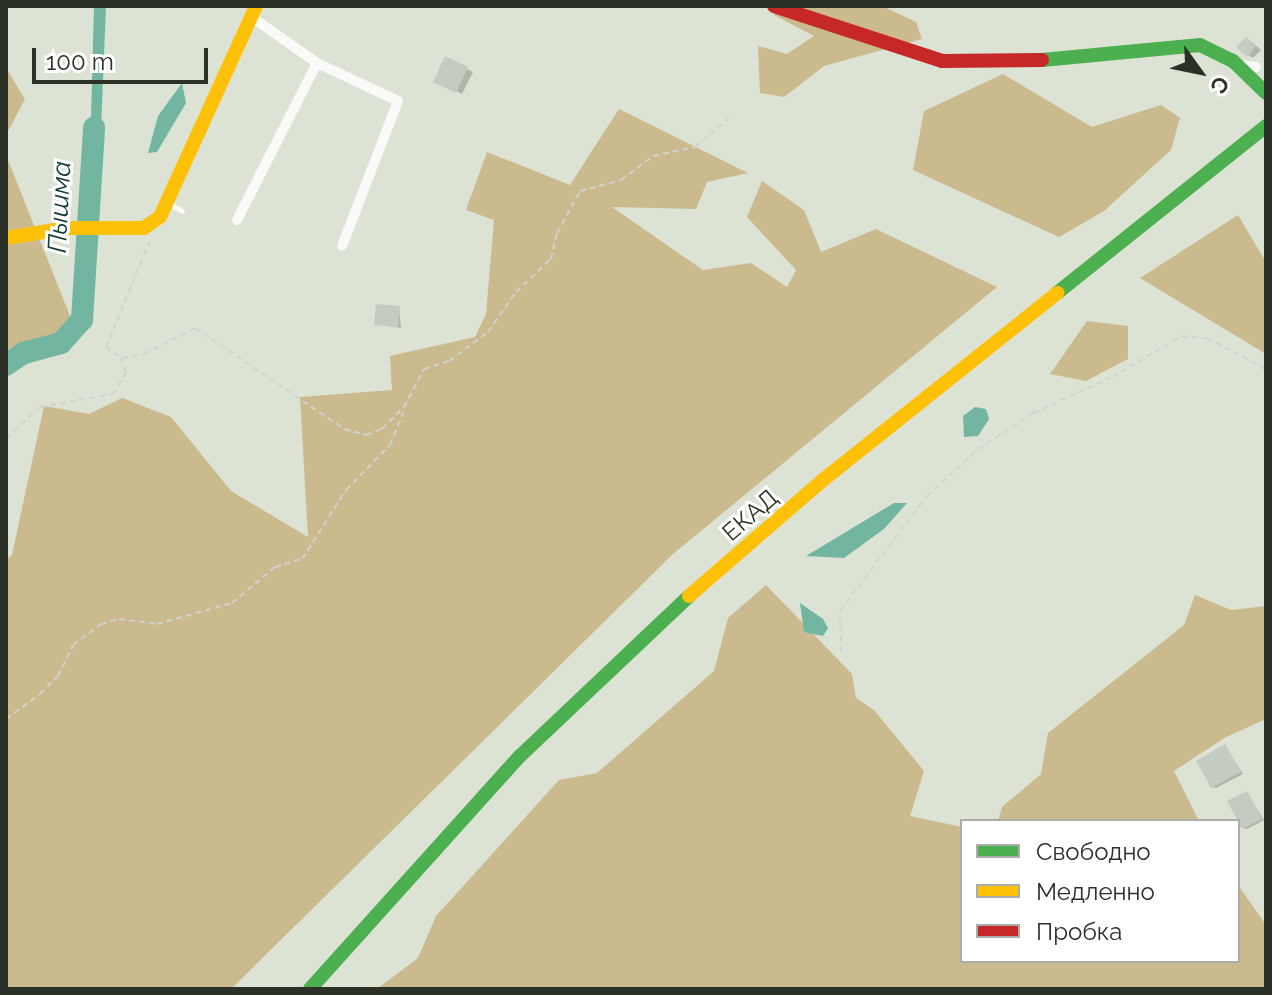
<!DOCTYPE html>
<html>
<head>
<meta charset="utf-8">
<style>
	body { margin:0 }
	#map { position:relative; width:1272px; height:995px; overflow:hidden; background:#dce3d4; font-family:Raleway,sans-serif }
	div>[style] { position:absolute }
	.forest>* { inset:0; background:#caba8e }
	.water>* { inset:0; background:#72b5a0 }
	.shadow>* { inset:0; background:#0003 }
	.river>* { height:22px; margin:-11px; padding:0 11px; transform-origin:11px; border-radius:11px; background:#72b5a0 }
	.building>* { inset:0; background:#c4ccc1 }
	.path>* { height:2px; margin-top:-1px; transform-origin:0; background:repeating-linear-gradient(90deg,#d1d3ce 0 6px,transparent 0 10px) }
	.lane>* { height:5px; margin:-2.5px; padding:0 2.5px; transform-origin:2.5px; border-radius:2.5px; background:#fafbf9 }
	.street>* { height:10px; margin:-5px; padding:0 5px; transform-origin:5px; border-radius:5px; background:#fafbf9 }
	.fast>* { height:14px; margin:-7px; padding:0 7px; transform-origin:7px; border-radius:7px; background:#4caf50 }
	.slow>* { height:14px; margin:-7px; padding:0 7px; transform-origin:7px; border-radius:7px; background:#ffc107 }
	.jam>* { height:14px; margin:-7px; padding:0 7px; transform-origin:7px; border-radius:7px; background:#c62828 }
	span { translate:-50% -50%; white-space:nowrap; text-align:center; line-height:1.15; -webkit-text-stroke:6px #fff; paint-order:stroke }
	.street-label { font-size:24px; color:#2c3127 }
	.water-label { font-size:26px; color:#133d33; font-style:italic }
	.frame { position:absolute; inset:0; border:8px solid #2c3127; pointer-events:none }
	.legend { position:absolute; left:960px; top:819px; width:280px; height:144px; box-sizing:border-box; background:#fff; border:2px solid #abada9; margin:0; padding:10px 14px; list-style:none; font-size:24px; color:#2c3127 }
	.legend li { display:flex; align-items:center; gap:16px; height:40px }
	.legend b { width:40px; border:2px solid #abada9 }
	.north { position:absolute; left:1160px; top:32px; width:80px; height:80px; -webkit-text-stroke:6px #fff; paint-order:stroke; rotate:123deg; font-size:22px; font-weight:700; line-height:32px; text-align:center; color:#2c3127 }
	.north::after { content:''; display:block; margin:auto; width:28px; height:36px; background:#2c3127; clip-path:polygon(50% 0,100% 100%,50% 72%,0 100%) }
	.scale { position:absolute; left:32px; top:48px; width:176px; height:36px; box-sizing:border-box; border:4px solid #2c3127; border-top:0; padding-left:10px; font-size:24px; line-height:28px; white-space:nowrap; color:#2c3127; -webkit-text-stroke:6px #fff; paint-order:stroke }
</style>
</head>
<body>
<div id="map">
	<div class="forest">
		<div style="clip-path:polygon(783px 6px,882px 6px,916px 22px,922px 39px,824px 66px,784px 97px,760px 93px,758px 46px,787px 54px,814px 36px,774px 15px)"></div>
		<div style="clip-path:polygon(6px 68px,25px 99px,6px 135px)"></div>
		<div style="clip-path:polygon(1003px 74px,1092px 127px,1161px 105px,1180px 118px,1171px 150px,1104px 211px,1059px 237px,913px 170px,924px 111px)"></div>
		<div style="clip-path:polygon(619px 109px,748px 173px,707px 182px,696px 209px,612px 207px,703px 270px,751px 263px,787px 287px,796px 270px,747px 217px,762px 181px,804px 210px,821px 252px,876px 229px,997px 287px,673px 554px,231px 989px,6px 989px,6px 560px,12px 555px,44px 406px,89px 414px,122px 398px,171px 417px,231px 491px,308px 537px,300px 397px,392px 390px,390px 356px,475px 337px,486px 314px,494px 220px,466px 210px,487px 152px,570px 185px)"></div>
		<div style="clip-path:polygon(6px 155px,74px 326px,6px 359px)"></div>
		<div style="clip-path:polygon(1238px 215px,1266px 262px,1266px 354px,1140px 278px)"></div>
		<div style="clip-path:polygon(1087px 321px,1128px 326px,1128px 359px,1086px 381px,1050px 374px)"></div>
		<div style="clip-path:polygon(766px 585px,852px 674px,856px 698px,874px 710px,924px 771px,910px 816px,962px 827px,962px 961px,1238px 961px,1238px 885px,1266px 925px,1266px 989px,377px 989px,418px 958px,436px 916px,559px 780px,597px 773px,714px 671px,728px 618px)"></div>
		<div style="clip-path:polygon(1195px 595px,1231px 610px,1266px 606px,1266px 719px,1226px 737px,1174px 771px,1199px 821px,998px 821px,1002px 807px,1041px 774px,1048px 733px,1184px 625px)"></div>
	</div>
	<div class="water">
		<div style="clip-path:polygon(94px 6px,106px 6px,100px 153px,90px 155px)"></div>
		<div style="clip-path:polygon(182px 83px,186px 103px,157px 152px,148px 153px,158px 116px)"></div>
		<div style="clip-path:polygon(975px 407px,986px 409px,989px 419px,978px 436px,964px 437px,963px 416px)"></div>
		<div style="clip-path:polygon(894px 503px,907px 503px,884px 529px,844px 558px,806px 556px)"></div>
		<div style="clip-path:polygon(800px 603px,823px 619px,828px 628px,823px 636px,804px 632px)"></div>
	</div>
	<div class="shadow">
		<div style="clip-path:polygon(1252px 42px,1261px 50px,1253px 58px,1248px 55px)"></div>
		<div style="clip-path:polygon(446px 59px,473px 72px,462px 94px,436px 81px)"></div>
		<div style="clip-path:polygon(399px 308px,401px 328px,376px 324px)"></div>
		<div style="clip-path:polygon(1225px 746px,1243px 774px,1216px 788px,1213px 787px)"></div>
		<div style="clip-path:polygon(1247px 793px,1264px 820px,1247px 829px,1244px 828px)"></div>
	</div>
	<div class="river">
		<div style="left:6px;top:365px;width:22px;rotate:-34deg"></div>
		<div style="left:24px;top:353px;width:38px;rotate:-15deg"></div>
		<div style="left:61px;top:343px;width:31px;rotate:-48deg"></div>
		<div style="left:82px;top:320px;width:193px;rotate:-86.4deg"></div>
	</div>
	<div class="building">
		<div style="clip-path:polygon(1246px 37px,1256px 46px,1247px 57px,1236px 47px)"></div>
		<div style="clip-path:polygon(445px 56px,468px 67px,456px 93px,433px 82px)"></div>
		<div style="clip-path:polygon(376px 304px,400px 306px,398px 327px,374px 325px)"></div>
		<div style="clip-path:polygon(1225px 744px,1241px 772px,1211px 788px,1196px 761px)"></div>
		<div style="clip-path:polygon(1247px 791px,1262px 819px,1242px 829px,1227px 801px)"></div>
	</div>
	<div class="path">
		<div style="left:150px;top:241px;width:115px;rotate:112.5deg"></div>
		<div style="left:106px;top:347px;width:19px;rotate:35deg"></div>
		<div style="left:122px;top:358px;width:23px;rotate:-10deg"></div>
		<div style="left:145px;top:354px;width:56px;rotate:-27.5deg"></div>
		<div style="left:195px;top:328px;width:180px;rotate:34.1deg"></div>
		<div style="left:344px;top:429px;width:23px;rotate:15deg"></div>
		<div style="left:366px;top:435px;width:17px;rotate:-21deg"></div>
		<div style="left:382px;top:429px;width:31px;rotate:-45deg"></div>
		<div style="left:404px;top:407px;width:43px;rotate:-62.2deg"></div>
		<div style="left:424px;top:369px;width:26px;rotate:-18deg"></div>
		<div style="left:449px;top:361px;width:49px;rotate:-36.6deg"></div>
		<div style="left:488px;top:332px;width:49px;rotate:-55deg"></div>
		<div style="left:516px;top:292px;width:48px;rotate:-43.3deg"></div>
		<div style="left:551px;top:259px;width:27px;rotate:-77deg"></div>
		<div style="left:557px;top:233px;width:48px;rotate:-61.3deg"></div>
		<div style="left:580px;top:191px;width:42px;rotate:-15deg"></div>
		<div style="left:621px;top:180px;width:40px;rotate:-37deg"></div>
		<div style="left:653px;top:156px;width:43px;rotate:-12.1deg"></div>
		<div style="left:695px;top:147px;width:45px;rotate:-40.5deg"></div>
		<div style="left:6px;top:438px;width:46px;rotate:-42.4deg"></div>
		<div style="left:40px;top:407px;width:74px;rotate:-10.1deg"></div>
		<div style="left:113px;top:394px;width:26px;rotate:-59deg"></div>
		<div style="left:126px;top:372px;width:15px;rotate:-110deg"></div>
		<div style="left:841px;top:651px;width:40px;rotate:-91.4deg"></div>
		<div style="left:840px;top:611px;width:144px;rotate:-52.9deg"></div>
		<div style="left:927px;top:496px;width:69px;rotate:-42.7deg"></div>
		<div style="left:978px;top:449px;width:66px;rotate:-33.2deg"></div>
		<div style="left:1033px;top:413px;width:87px;rotate:-24.5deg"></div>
		<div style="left:1112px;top:377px;width:81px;rotate:-30.4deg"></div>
		<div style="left:1182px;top:336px;width:25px;rotate:5deg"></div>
		<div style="left:1207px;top:338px;width:67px;rotate:27.7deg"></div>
		<div style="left:6px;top:719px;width:42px;rotate:-36.3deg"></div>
		<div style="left:40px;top:694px;width:25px;rotate:-45deg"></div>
		<div style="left:58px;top:676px;width:34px;rotate:-64deg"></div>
		<div style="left:73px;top:645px;width:35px;rotate:-37deg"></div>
		<div style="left:101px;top:624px;width:19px;rotate:-16deg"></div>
		<div style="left:119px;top:619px;width:38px;rotate:7deg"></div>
		<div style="left:157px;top:624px;width:78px;rotate:-15.6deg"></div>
		<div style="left:232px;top:603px;width:56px;rotate:-39.9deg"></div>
		<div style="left:275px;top:567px;width:28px;rotate:-17deg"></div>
		<div style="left:302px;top:559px;width:82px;rotate:-57.5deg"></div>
		<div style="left:346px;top:490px;width:63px;rotate:-45.6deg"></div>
		<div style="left:390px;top:445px;width:38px;rotate:-68deg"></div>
	</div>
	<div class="lane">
		<div style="left:168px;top:203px;width:16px;rotate:30deg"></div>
	</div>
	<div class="street">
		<div style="left:253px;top:18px;width:78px;rotate:35.1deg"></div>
		<div style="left:317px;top:63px;width:89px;rotate:25.1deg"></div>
		<div style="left:398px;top:101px;width:155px;rotate:111.1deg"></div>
		<div style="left:1238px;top:65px;width:18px;rotate:6deg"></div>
		<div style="left:237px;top:220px;width:176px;rotate:-63deg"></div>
	</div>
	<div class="fast">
		<div style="left:1042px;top:60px;width:159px;rotate:-5.4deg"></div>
		<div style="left:1200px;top:45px;width:37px;rotate:26deg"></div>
		<div style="left:1233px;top:61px;width:46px;rotate:44.1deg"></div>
		<div style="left:1057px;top:293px;width:268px;rotate:-38.6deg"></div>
		<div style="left:310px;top:989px;width:314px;rotate:-48deg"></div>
		<div style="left:520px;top:756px;width:233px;rotate:-43.4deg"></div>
	</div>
	<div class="slow">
		<div style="left:6px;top:238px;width:62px;rotate:-9.3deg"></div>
		<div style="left:67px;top:228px;width:77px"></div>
		<div style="left:144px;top:228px;width:19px;rotate:-35deg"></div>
		<div style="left:160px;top:217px;width:232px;rotate:-65.5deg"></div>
		<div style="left:689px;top:596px;width:177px;rotate:-40.9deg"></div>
		<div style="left:823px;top:480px;width:300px;rotate:-38.6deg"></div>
	</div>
	<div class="jam">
		<div style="left:774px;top:6px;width:177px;rotate:18.1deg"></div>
		<div style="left:942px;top:61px;width:100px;rotate:-0.6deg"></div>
	</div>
	<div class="street-label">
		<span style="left:750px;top:515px;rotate:-41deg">ЕКАД</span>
	</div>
	<div class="water-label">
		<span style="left:60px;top:207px;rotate:-87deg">Пышма</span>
	</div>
	<div class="frame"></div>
	<ul class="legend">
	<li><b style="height:10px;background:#4caf50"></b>Свободно</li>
	<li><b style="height:10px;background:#ffc107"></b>Медленно</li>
	<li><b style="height:10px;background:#c62828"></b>Пробка</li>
	</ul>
	<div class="north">С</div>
	<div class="scale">100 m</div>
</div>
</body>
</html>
